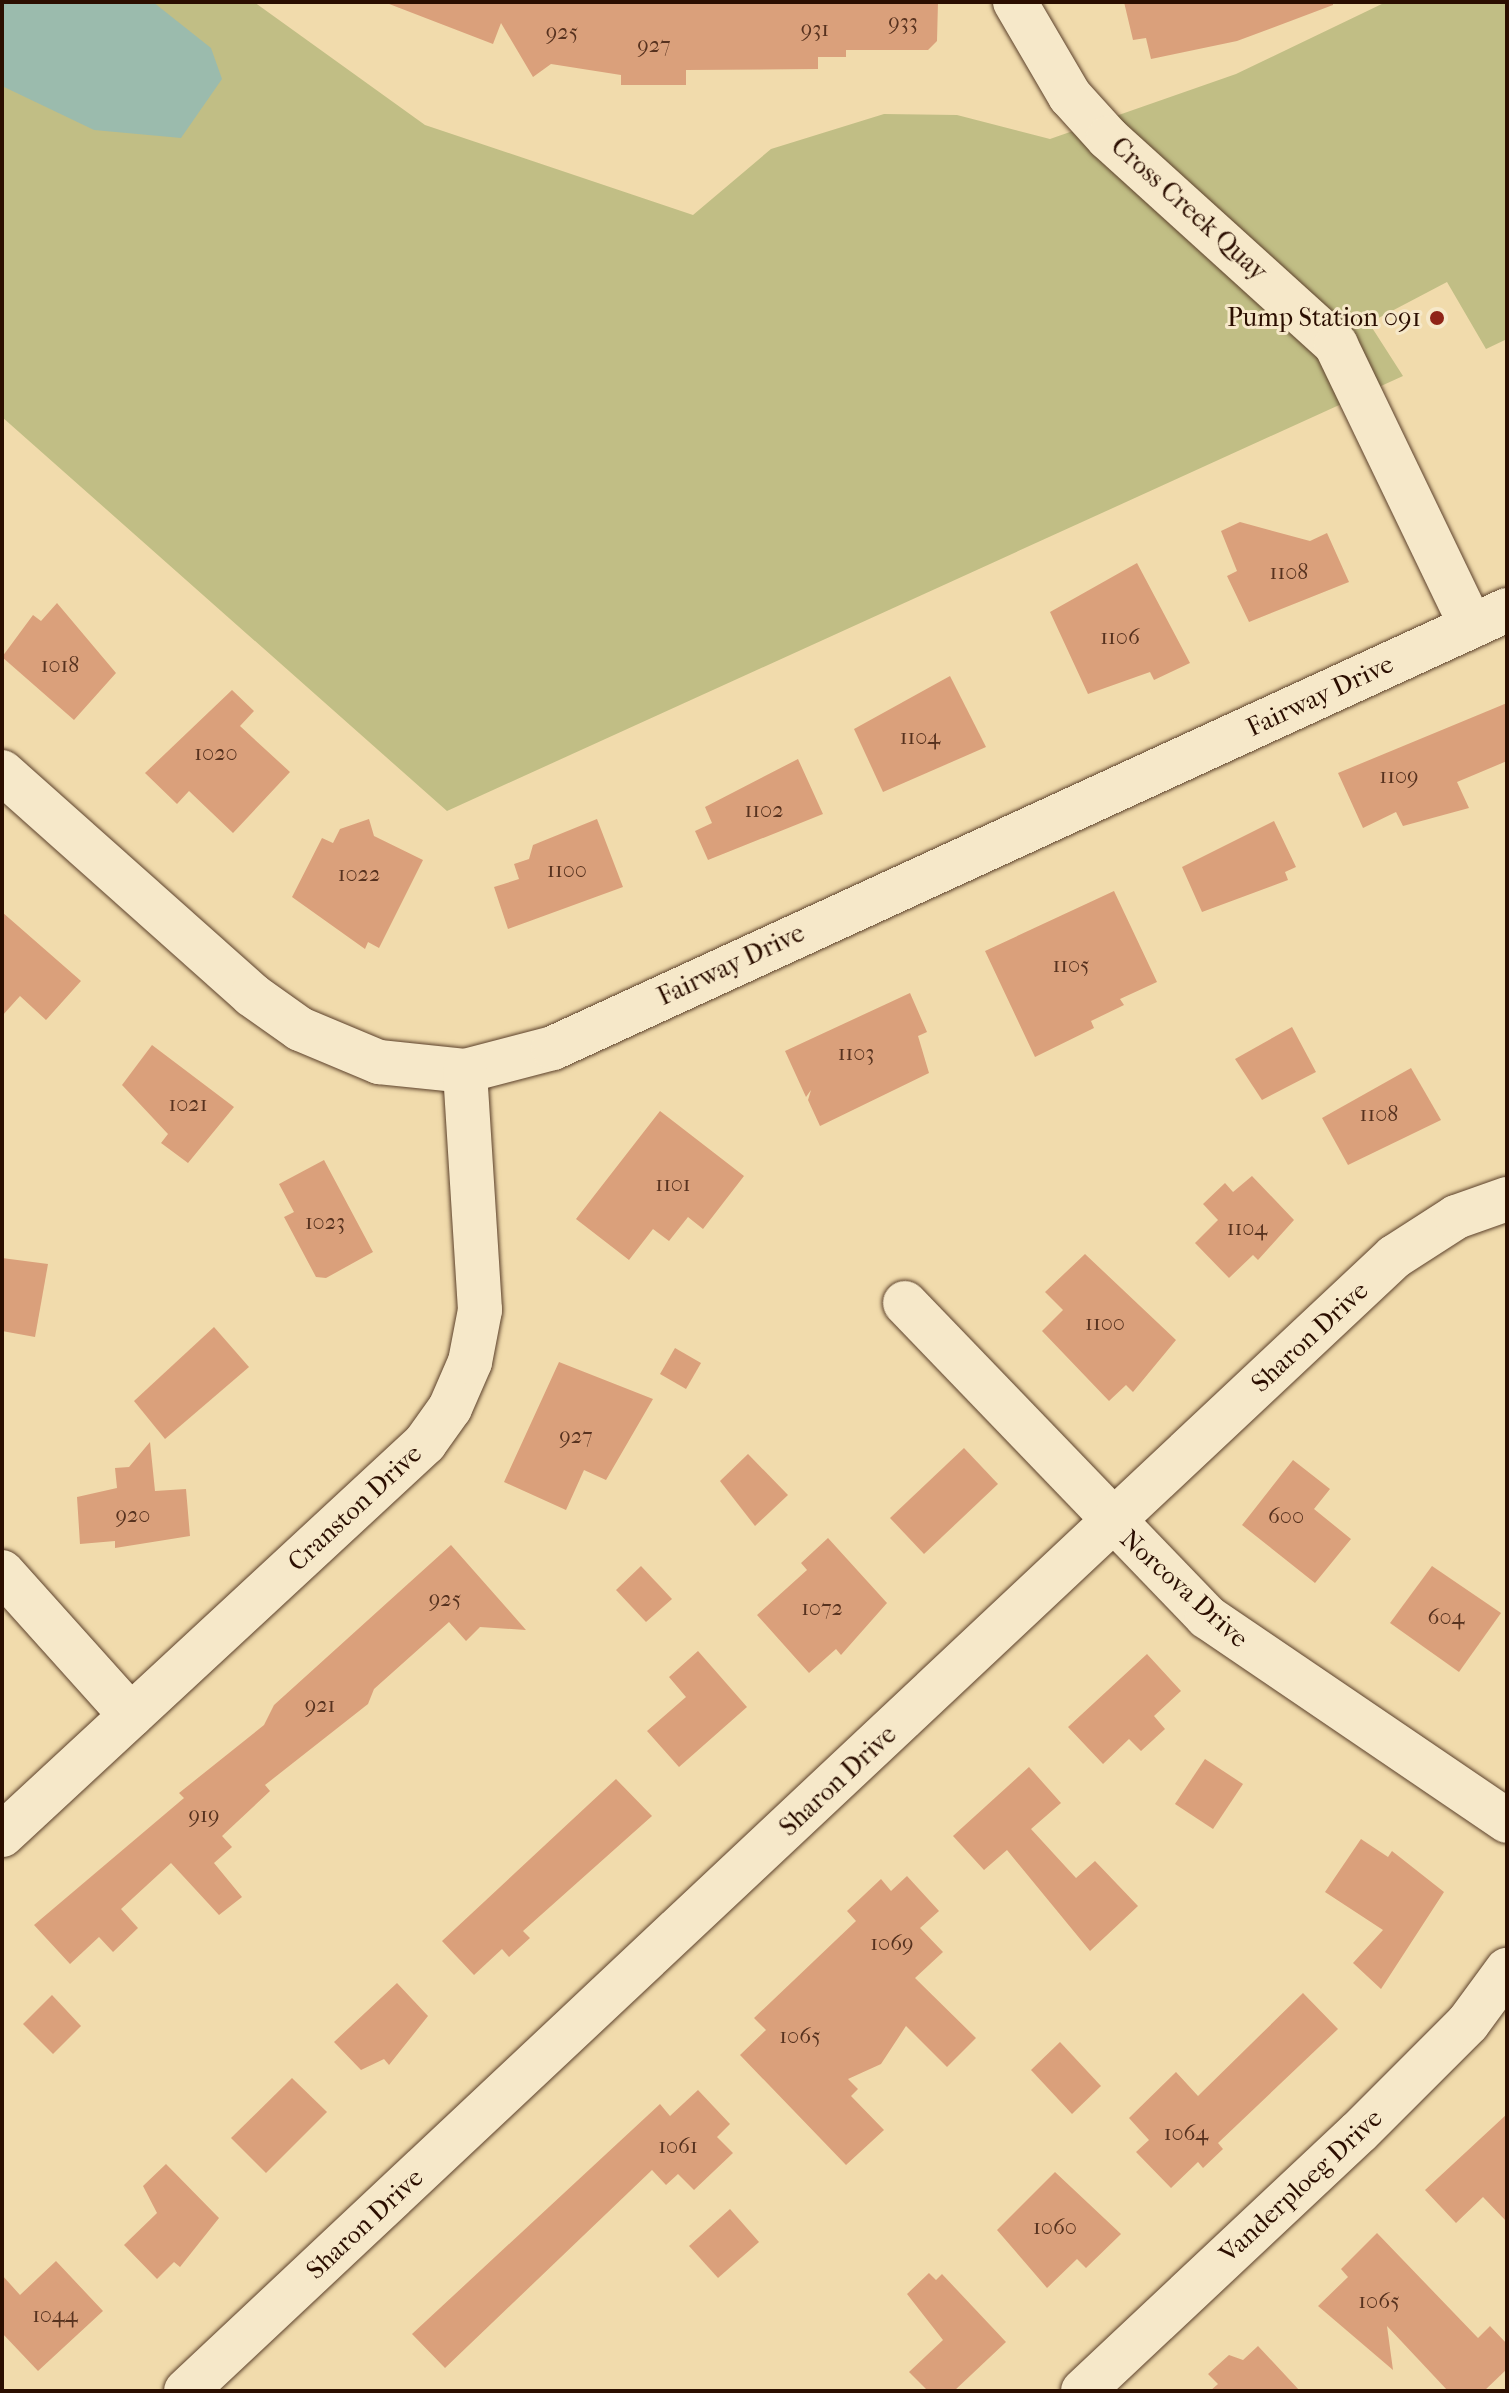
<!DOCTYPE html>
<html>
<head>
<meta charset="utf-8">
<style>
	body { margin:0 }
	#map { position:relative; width:1509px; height:2393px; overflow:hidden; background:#f1dbac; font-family:"IM FELL French Canon",serif }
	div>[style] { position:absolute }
	.green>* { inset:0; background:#c1be85 }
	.water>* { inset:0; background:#9bbbad }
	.building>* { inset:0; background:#daa07b }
	.roads { filter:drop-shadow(0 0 2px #5c412b) drop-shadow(0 0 2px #5c412b) }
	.minor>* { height:44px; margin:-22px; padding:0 22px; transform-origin:22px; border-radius:22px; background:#f6e8c9 }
	.dots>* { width:22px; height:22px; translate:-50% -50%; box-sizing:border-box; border:4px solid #f6e8c9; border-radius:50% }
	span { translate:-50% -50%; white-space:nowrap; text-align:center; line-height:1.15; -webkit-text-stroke:6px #f6e8c9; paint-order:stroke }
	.number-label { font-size:22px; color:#57321f }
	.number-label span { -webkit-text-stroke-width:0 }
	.street-label { font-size:26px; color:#2b0e00 }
	.poi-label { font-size:26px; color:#2b0e00 }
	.right { translate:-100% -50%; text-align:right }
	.frame { position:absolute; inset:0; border:4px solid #2b0e00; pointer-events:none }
</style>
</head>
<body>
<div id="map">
	<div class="green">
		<div style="clip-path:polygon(2px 2px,254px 2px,425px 125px,693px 215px,771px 149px,884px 114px,957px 115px,1050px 139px,1236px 74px,1386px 2px,1507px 2px,1507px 339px,1486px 349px,1447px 282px,1369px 323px,1403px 376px,447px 811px,2px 417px)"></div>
	</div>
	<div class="water">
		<div style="clip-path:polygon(2px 2px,153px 2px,211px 48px,222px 79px,181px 138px,94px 130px,2px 86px)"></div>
	</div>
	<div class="building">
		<div style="clip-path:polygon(384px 2px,938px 2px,937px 41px,928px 50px,846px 50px,846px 57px,818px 57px,818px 69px,686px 70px,686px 85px,621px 85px,621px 75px,551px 64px,533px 77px,501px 23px,493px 44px)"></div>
		<div style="clip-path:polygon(1124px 2px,1333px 2px,1333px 5px,1237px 41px,1151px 59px,1146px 38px,1133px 40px)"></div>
		<div style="clip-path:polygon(1240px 522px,1310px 541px,1327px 533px,1349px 582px,1249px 622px,1227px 576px,1237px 571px,1221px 531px)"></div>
		<div style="clip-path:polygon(1137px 563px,1190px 663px,1154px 680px,1150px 672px,1088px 694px,1050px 612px)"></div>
		<div style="clip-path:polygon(57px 603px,116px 673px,74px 720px,2px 657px,33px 615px,41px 621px)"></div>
		<div style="clip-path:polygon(950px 676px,986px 747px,883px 792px,854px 729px)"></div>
		<div style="clip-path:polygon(232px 690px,254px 711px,240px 726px,290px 772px,233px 833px,189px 791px,177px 804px,145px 773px)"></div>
		<div style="clip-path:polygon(1507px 703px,1507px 761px,1457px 782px,1469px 808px,1403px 826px,1396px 812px,1363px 828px,1338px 773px)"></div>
		<div style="clip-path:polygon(798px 759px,823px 814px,708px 860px,695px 831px,712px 823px,705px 807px)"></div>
		<div style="clip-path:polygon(369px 819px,374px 836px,423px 860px,379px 948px,368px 942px,365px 949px,292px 897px,322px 838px,333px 843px,340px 829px)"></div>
		<div style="clip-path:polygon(597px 819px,623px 887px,508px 929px,494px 887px,519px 879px,514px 864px,529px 859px,533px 845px)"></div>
		<div style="clip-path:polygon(1274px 821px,1296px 867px,1285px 872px,1288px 880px,1202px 912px,1182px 867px)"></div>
		<div style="clip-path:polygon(1114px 891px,1157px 982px,1120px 999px,1124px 1005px,1091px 1021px,1094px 1028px,1035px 1057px,985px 951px)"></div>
		<div style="clip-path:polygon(2px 912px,81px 981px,46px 1020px,20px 996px,2px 1016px)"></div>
		<div style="clip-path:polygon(910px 993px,927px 1032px,918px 1036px,929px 1073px,820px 1126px,808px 1100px,811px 1090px,806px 1097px,785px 1051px)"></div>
		<div style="clip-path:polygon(1292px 1027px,1316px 1072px,1262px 1100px,1235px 1059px)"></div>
		<div style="clip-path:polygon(152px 1045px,234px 1107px,188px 1163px,161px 1143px,168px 1134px,122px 1085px)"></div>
		<div style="clip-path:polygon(1411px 1068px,1441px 1120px,1348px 1165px,1322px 1118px)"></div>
		<div style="clip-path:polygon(660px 1111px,744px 1176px,703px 1229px,688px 1217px,669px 1241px,653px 1229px,629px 1260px,576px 1219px)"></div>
		<div style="clip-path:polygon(324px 1160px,373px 1252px,326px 1278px,316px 1277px,284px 1217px,294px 1212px,279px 1184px)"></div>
		<div style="clip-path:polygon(1252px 1176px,1294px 1220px,1258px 1260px,1253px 1255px,1229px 1278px,1195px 1243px,1218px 1220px,1203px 1204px,1225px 1183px,1233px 1192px)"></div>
		<div style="clip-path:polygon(1085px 1254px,1176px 1340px,1133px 1392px,1126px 1385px,1109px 1401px,1042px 1331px,1063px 1310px,1045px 1292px)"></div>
		<div style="clip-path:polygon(2px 1258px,48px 1264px,35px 1337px,2px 1331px)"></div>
		<div style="clip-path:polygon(214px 1327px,249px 1367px,165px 1439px,134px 1401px)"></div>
		<div style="clip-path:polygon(675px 1348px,701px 1363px,686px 1389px,660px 1374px)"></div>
		<div style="clip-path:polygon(559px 1362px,653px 1399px,606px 1480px,584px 1470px,566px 1510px,504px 1482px)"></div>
		<div style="clip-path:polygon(150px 1442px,155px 1491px,186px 1489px,190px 1536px,115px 1548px,115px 1541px,80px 1544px,77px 1497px,117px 1488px,115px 1468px,129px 1467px)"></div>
		<div style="clip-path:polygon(964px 1448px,998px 1484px,924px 1554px,890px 1518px)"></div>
		<div style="clip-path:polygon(748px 1454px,788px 1495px,755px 1526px,720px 1481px)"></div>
		<div style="clip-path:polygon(1293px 1460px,1330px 1489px,1314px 1509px,1351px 1539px,1315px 1583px,1242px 1525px)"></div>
		<div style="clip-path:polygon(828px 1538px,887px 1603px,841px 1655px,836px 1649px,809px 1673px,757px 1615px,807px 1570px,801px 1563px)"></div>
		<div style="clip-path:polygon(451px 1545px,526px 1630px,480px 1627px,466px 1641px,449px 1622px,374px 1689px,368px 1704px,265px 1785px,270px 1791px,222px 1836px,232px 1847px,214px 1863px,242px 1897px,219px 1915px,171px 1863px,121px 1909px,138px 1928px,113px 1952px,99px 1937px,70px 1964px,34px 1925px,184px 1798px,179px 1793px,264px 1725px,274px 1705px)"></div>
		<div style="clip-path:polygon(641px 1566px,672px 1599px,646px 1622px,616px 1590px)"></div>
		<div style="clip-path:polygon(1432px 1566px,1501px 1613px,1459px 1672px,1390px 1623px)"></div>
		<div style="clip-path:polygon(698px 1651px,747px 1707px,679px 1767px,647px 1731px,686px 1697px,669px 1677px)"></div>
		<div style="clip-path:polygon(1147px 1654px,1181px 1691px,1154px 1716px,1165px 1729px,1141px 1751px,1129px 1739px,1103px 1764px,1068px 1727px)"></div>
		<div style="clip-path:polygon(1205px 1759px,1243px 1784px,1213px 1829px,1175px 1804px)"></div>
		<div style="clip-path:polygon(1029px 1767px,1061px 1803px,1031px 1829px,1076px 1878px,1095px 1861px,1138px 1906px,1090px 1951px,1007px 1850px,984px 1870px,953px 1836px)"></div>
		<div style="clip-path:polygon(616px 1779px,652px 1816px,523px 1931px,530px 1938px,509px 1957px,502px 1949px,474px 1975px,442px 1941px)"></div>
		<div style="clip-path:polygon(1361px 1839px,1388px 1857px,1392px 1851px,1444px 1892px,1381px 1989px,1353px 1963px,1383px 1930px,1325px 1892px)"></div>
		<div style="clip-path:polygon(907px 1876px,939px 1911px,920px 1928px,943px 1952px,915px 1978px,976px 2038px,947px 2067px,906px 2026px,881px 2064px,848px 2079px,858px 2089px,851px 2096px,884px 2130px,846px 2165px,740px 2055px,766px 2030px,754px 2018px,856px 1921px,847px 1911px,881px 1879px,891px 1891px)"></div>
		<div style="clip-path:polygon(397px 1983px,428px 2016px,389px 2065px,384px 2059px,361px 2070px,334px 2042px)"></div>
		<div style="clip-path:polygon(1303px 1993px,1338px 2029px,1218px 2143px,1223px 2149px,1203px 2168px,1198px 2162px,1171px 2188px,1136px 2152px,1149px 2140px,1129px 2118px,1176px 2072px,1198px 2096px)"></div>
		<div style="clip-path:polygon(52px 1995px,81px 2026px,53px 2054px,23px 2024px)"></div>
		<div style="clip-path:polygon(1060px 2042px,1101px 2086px,1072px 2114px,1031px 2070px)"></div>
		<div style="clip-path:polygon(292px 2078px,327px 2112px,266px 2173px,231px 2138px)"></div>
		<div style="clip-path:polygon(698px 2090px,730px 2124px,717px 2137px,733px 2153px,694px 2190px,678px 2174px,666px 2185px,652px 2170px,445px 2368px,412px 2334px,660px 2104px,670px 2116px)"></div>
		<div style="clip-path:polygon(1507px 2114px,1507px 2222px,1483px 2197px,1456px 2223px,1425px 2190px)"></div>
		<div style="clip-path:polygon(166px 2164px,219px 2218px,180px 2267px,174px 2262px,157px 2279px,124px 2245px,157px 2213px,143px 2186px)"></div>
		<div style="clip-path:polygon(1055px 2172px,1121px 2234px,1086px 2268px,1077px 2259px,1047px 2288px,997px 2230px)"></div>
		<div style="clip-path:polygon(730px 2209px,759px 2242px,718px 2278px,689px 2246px)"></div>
		<div style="clip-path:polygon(1377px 2233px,1478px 2338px,1490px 2326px,1507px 2344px,1507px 2369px,1484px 2391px,1448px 2391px,1387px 2326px,1393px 2370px,1318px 2306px,1348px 2277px,1341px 2269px)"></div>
		<div style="clip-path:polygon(56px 2261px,103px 2311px,38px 2371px,2px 2333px,2px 2275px,20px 2295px)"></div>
		<div style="clip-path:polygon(929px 2273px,936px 2280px,942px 2274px,1006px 2342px,954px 2391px,928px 2391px,909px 2372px,943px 2340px,907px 2294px)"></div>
		<div style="clip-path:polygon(1258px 2346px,1300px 2391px,1210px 2391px,1218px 2384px,1208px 2374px,1229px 2355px,1243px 2360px)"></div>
	</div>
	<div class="roads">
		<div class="minor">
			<div style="left:1015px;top:2px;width:109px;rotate:59.7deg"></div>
			<div style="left:1070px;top:96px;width:57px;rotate:47.9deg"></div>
			<div style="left:1108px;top:138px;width:308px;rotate:42.2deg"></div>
			<div style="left:1336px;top:345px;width:312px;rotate:64.3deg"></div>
			<div style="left:2px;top:772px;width:335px;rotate:41.7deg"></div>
			<div style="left:252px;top:995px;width:59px;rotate:35.3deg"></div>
			<div style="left:300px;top:1029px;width:86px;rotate:22.7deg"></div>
			<div style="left:379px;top:1062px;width:86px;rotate:6deg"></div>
			<div style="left:465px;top:1071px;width:91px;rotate:-14.6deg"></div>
			<div style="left:553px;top:1048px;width:1050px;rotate:-24.66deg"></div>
			<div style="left:905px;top:1303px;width:436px;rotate:46.1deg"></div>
			<div style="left:1207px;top:1617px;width:363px;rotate:34.2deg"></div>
			<div style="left:2px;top:1572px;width:193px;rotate:48.1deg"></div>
			<div style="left:2px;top:1835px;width:577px;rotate:-42.82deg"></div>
			<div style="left:425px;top:1443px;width:43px;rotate:-54.5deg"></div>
			<div style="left:450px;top:1408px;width:50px;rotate:-66.5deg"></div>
			<div style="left:470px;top:1362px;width:53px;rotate:-79.1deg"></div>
			<div style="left:480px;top:1310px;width:239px;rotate:-93.6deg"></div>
			<div style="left:186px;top:2391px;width:1657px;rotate:-43.19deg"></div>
			<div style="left:1394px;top:1257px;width:74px;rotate:-32.8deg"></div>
			<div style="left:1456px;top:1217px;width:54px;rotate:-19.4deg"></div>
			<div style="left:1083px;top:2391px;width:378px;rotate:-43.2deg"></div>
			<div style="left:1359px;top:2132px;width:154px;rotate:-45deg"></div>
			<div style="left:1468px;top:2023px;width:66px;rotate:-53.7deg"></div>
		</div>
	</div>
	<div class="dots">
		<div style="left:1437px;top:318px;background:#8f2418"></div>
	</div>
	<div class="number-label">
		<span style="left:903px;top:23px">933</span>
		<span style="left:815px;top:30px">931</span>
		<span style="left:562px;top:33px">925</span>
		<span style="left:654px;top:46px">927</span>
		<span style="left:1289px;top:573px">1108</span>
		<span style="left:1120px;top:638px">1106</span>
		<span style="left:60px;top:666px">1018</span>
		<span style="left:920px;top:738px">1104</span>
		<span style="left:216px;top:754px">1020</span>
		<span style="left:1399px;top:777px">1109</span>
		<span style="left:764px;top:811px">1102</span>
		<span style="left:567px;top:871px">1100</span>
		<span style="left:359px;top:875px">1022</span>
		<span style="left:1071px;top:966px">1105</span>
		<span style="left:856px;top:1054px">1103</span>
		<span style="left:188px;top:1105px">1021</span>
		<span style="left:1379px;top:1115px">1108</span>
		<span style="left:673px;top:1185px">1101</span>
		<span style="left:325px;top:1223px">1023</span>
		<span style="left:1247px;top:1229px">1104</span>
		<span style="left:1105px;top:1324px">1100</span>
		<span style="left:576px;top:1437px">927</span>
		<span style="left:133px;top:1516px">920</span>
		<span style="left:1286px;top:1517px">600</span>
		<span style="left:445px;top:1600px">925</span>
		<span style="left:822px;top:1609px">1072</span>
		<span style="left:1446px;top:1618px">604</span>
		<span style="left:320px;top:1706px">921</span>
		<span style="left:204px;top:1816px">919</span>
		<span style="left:892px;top:1944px">1069</span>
		<span style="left:800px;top:2037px">1065</span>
		<span style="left:1186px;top:2134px">1064</span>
		<span style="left:678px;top:2147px">1061</span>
		<span style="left:1055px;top:2228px">1060</span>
		<span style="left:1379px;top:2302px">1065</span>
		<span style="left:55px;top:2316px">1044</span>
	</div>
	<div class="street-label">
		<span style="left:1189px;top:209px;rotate:42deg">Cross Creek Quay</span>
		<span style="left:1320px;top:696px;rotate:-25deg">Fairway Drive</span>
		<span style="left:731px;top:965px;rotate:-25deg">Fairway Drive</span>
		<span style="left:1310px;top:1337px;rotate:-43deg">Sharon Drive</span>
		<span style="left:355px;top:1508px;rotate:-43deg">Cranston Drive</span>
		<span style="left:1184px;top:1589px;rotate:42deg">Norcova Drive</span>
		<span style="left:838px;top:1781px;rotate:-43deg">Sharon Drive</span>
		<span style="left:1301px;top:2186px;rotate:-43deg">Vanderploeg Drive</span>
		<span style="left:365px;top:2224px;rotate:-43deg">Sharon Drive</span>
	</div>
	<div class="poi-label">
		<span class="right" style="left:1421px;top:318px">Pump Station 091</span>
	</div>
	<div class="frame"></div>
</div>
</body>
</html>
